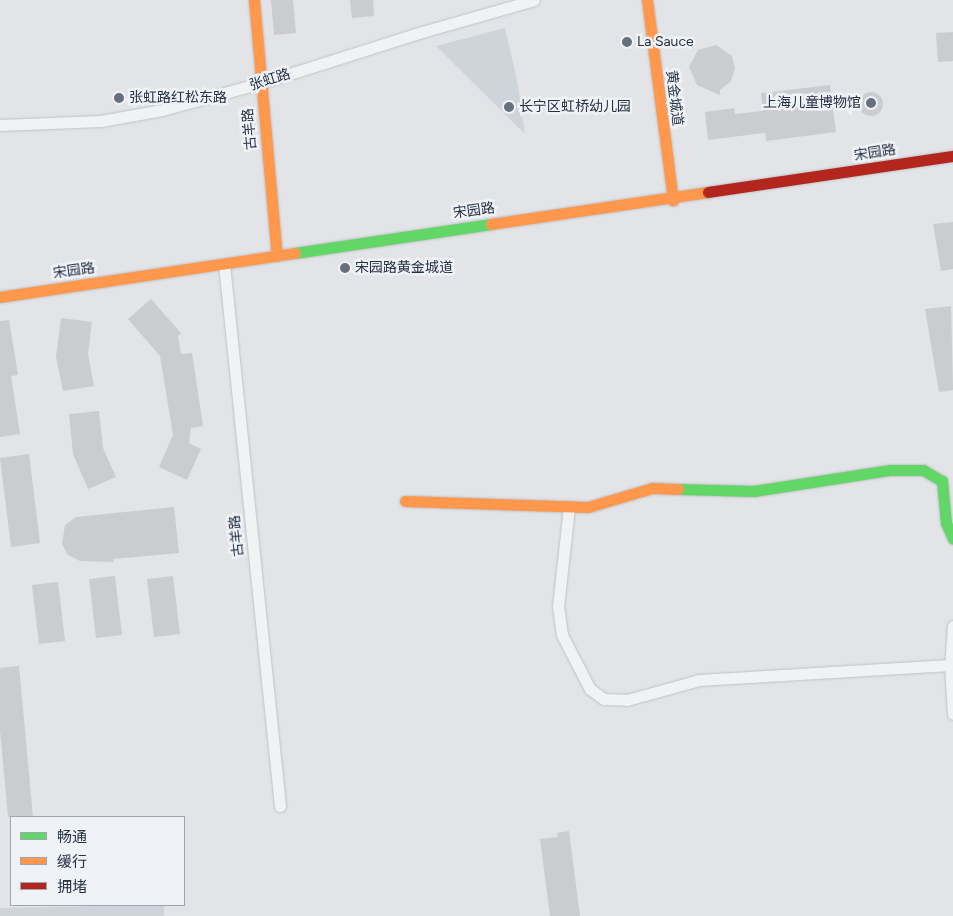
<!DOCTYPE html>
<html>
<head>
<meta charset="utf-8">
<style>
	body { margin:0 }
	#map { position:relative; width:953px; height:916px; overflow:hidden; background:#e2e4e7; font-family:Figtree,"Noto Sans SC",sans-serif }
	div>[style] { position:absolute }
	.built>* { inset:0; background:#cfd4db }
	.building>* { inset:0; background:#caccd0 }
	.round { border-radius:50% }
	.roads { filter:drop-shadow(0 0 1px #c0c2c5) drop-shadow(0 0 1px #c0c2c5) }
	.street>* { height:11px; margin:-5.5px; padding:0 5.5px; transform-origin:5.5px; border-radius:5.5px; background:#f1f2f4 }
	.fast>* { height:11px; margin:-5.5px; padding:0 5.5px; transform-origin:5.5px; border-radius:5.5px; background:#63d668 }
	.slow>* { height:11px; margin:-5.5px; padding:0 5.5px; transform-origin:5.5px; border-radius:5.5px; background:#ff974d }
	.jam>* { height:11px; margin:-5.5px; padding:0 5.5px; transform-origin:5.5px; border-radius:5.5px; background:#b3261e }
	.dots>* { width:14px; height:14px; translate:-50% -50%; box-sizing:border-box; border:2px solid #eff2f7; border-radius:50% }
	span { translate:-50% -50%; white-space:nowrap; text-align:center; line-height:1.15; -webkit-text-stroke:5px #eff2f7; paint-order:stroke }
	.poi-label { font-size:14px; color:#273143 }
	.left { translate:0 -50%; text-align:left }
	.right { translate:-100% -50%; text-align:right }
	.street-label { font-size:14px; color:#273143 }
	.legend { position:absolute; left:10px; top:816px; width:175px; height:90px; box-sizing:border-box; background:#eff2f7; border:1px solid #9fa5af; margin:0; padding:6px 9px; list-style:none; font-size:15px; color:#273143 }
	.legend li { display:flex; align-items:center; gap:10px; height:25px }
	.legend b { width:25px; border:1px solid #9fa5af }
</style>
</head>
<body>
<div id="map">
	<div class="built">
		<div style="clip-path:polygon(505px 28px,517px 80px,525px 134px,436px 46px)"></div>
		<div style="clip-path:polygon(164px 905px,164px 916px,0 916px,0 908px)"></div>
	</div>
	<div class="building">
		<div style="clip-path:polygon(271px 0,293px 0,296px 33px,274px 35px)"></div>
		<div style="clip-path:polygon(350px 0,373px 0,374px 16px,352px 18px)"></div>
		<div style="clip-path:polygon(953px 32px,953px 61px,938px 62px,936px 33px)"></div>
		<div style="clip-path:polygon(716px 45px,732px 56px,735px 68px,731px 81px,720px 90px,720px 95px,697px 85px,689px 67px,698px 50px)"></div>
		<div style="clip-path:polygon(830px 85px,836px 132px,766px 141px,765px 133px,708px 140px,705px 112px,734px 108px,735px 114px,763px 111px,761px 93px)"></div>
		<div class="round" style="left:859px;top:92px;width:24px;height:24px"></div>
		<div style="clip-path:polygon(953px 222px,953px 269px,941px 271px,933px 224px)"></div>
		<div style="clip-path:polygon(151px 299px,181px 333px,178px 336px,181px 354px,192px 353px,203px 426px,191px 428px,189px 443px,201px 449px,187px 480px,159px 467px,173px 435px,160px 356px,128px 319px)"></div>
		<div style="clip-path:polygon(951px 306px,953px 390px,939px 392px,925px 309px)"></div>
		<div style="clip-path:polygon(61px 318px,92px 322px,88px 354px,94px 386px,63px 391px,56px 357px)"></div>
		<div style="clip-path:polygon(9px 320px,18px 375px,11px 376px,20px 434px,0 437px,0 321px)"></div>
		<div style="clip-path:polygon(99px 411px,103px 448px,116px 477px,88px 489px,73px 454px,69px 414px)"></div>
		<div style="clip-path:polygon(29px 454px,40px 543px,11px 547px,0 458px)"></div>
		<div style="clip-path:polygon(174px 507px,179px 553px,113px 559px,114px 562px,80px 561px,68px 555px,62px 544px,65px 525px,76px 517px)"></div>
		<div style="clip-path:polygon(115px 576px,122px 635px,96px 638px,89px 579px)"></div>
		<div style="clip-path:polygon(173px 576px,180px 634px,154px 637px,147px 579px)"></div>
		<div style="clip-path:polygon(58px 582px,65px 641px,39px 644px,32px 585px)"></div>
		<div style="clip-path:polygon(19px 666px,33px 817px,8px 817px,0 730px,0 668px)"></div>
		<div style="clip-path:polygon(569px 831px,580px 916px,550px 916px,540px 839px,558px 837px,557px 833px)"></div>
	</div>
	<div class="roads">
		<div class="street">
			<div style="left:0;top:125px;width:101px;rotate:-2.3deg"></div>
			<div style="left:101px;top:121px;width:62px;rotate:-10.2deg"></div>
			<div style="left:162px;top:110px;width:103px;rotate:-15.3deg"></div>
			<div style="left:261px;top:83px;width:169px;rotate:-17.6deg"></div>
			<div style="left:422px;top:32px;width:116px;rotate:-15.9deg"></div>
			<div style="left:224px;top:264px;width:545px;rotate:84.1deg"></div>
			<div style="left:569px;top:507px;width:100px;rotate:96.3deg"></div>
			<div style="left:558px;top:606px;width:29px;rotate:82deg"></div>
			<div style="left:562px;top:635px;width:61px;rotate:62.6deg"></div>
			<div style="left:590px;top:689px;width:17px;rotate:36deg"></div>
			<div style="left:604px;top:699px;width:23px;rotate:2deg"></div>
			<div style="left:627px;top:700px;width:75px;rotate:-15.5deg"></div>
			<div style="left:699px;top:680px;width:251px;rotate:-3.4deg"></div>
			<div style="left:953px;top:626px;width:39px;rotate:94deg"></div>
			<div style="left:950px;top:665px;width:49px;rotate:86.5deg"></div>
		</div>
		<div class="fast">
			<div style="left:295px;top:253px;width:198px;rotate:-8.4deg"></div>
			<div style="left:678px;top:489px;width:76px;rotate:1.5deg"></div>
			<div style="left:754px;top:491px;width:138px;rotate:-8.8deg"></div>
			<div style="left:890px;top:470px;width:33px"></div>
			<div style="left:923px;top:470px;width:22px;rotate:30deg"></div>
			<div style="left:942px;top:481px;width:42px;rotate:84.6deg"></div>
			<div style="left:946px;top:523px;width:17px;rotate:66deg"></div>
		</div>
		<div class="slow">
			<div style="left:254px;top:0;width:257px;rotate:84.9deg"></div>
			<div style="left:647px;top:0;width:202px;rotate:82.6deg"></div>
			<div style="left:491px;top:224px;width:219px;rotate:-8.4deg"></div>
			<div style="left:0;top:297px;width:298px;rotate:-8.5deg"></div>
			<div style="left:405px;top:501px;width:183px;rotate:1.9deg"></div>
			<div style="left:588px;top:507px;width:67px;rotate:-16.5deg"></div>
			<div style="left:652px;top:488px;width:26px;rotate:2deg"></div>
		</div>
		<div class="jam">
			<div style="left:708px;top:192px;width:248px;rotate:-8.4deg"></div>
		</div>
	</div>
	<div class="dots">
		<div style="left:627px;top:42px;background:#68707c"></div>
		<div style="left:119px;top:98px;background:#68707c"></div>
		<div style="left:871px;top:103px;background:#68707c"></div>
		<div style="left:509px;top:107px;background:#68707c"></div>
		<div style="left:345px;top:268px;background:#68707c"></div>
	</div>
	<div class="poi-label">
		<span class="left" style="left:637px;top:42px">La Sauce</span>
		<span class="left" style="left:129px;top:98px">张虹路红松东路</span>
		<span class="right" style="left:861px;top:103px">上海儿童博物馆</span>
		<span class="left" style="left:519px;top:107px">长宁区虹桥幼儿园</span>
		<span class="left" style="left:355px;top:268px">宋园路黄金城道</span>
	</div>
	<div class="street-label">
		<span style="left:270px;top:80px;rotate:-17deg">张虹路</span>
		<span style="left:674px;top:98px;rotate:83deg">黄金城道</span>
		<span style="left:250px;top:129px;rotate:-95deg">古羊路</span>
		<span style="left:875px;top:153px;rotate:-9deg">宋园路</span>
		<span style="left:474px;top:211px;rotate:-8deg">宋园路</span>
		<span style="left:74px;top:271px;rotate:-8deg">宋园路</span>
		<span style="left:237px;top:536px;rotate:-96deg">古羊路</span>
	</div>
	<ul class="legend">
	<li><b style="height:6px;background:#63d668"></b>畅通</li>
	<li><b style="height:6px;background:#ff974d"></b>缓行</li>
	<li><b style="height:6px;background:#b3261e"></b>拥堵</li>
	</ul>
</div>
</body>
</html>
